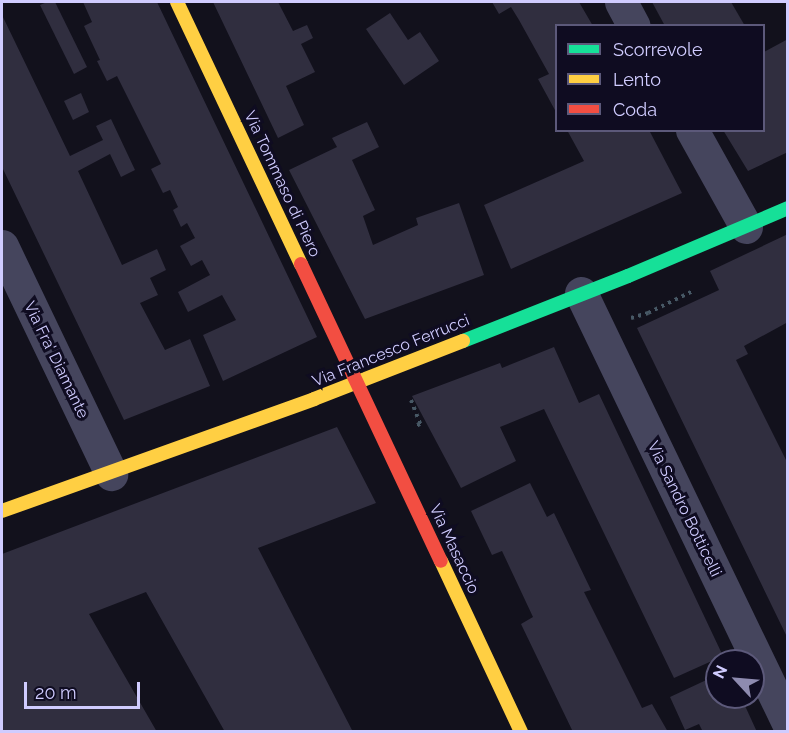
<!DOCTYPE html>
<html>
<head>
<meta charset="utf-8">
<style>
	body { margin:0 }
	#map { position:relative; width:789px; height:733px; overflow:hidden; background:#12111c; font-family:Raleway,sans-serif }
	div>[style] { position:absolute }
	.building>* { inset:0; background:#302e3f }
	.path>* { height:4px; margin-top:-2px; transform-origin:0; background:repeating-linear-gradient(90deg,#475865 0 3px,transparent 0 7.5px) }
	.street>* { height:33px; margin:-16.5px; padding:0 16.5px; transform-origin:16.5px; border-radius:16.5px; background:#45455d }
	.fast>* { height:14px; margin:-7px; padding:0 7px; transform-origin:7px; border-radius:7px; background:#16e098 }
	.slow>* { height:14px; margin:-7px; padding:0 7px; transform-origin:7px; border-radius:7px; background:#ffcf43 }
	.jam>* { height:14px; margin:-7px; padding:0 7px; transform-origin:7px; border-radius:7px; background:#f24e42 }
	span { translate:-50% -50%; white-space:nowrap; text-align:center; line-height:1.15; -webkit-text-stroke:6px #0f0c21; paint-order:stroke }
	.street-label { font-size:16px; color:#d0ccff }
	.frame { position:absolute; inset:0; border:3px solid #d0ccff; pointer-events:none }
	.legend { position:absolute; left:555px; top:24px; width:210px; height:108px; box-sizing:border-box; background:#0f0c21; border:2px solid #5c597a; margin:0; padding:8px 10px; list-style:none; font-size:18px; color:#d0ccff }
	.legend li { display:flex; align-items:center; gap:12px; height:30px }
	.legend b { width:30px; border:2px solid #5c597a }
	.north { position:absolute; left:705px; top:649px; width:60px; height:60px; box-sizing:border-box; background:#0f0c21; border:2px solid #5c597a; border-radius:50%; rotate:296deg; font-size:16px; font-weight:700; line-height:24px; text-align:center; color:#d0ccff }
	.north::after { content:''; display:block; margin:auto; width:21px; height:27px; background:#8e8bb0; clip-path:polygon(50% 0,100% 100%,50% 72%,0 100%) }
	.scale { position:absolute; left:24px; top:682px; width:116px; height:27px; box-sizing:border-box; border:3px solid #d0ccff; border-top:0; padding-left:8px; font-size:18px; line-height:21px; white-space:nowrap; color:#d0ccff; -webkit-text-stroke:4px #0f0c21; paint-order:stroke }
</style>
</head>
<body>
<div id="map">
	<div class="building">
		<div style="clip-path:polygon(47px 2px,55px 2px,87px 67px,74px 74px,40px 5px)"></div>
		<div style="clip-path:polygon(83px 2px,157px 2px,317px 337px,223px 381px,203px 335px,236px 320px,222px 295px,188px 312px,178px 292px,210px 275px,202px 260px,191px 266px,180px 246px,195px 238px,187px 223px,181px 227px,173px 210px,178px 207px,170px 190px,163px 193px,151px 169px,161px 164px,117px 76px,107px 81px,97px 61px,100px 60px,84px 26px,92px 22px)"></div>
		<div style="clip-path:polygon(213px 2px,278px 2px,293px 31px,307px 25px,313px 38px,301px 44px,315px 72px,286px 86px,304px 125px,278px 138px)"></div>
		<div style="clip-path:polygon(492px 2px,579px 2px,593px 26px,556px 26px,556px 112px,538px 79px,549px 74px,519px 20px,511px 7px,499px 14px)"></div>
		<div style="clip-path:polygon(652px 2px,731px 2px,745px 26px,665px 26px)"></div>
		<div style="clip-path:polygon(390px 13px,408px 40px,420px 32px,439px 61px,404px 85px,366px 29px)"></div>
		<div style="clip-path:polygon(2px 15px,70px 156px,103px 140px,96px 126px,111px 119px,135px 170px,121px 177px,110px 154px,78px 171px,122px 265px,157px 249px,166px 270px,150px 278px,158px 295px,140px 303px,165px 350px,190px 339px,210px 386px,124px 420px,2px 167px)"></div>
		<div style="clip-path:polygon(788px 39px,788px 152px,748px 171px,723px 130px,764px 130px,764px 52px)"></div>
		<div style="clip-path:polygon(81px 93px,89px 112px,73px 120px,64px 101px)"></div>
		<div style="clip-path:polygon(367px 122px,379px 147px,352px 160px,375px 210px,363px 216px,373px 245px,418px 225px,416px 218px,459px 203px,484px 275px,365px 319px,289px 170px,337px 147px,332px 138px)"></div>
		<div style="clip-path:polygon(567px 130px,649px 130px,682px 193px,511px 269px,484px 205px,584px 161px)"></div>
		<div style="clip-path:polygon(788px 234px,788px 322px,744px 346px,748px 354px,736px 360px,788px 464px,788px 639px,637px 328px,719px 290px,710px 271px)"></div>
		<div style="clip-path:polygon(554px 347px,579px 403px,599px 394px,723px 656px,674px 678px,544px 409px,500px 427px,516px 461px,461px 488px,412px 396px,500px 363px,502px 368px)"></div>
		<div style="clip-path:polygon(337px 427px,376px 503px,258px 548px,353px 732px,225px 732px,146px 592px,89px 614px,157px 732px,2px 732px,2px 554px)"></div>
		<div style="clip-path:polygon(530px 483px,547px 517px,554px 513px,591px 590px,584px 592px,642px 708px,652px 704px,668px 732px,573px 732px,521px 624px,533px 617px,502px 551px,492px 555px,471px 511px)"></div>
		<div style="clip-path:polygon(717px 675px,717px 697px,741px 697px,757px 732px,703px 732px,699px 724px,685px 730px,670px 697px)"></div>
	</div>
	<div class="path">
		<div style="left:631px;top:318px;width:18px;rotate:-16deg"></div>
		<div style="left:648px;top:313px;width:50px;rotate:-26.1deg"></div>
		<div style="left:411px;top:400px;width:26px;rotate:69deg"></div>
		<div style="left:420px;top:424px;width:4px;rotate:153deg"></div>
	</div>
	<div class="street">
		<div style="left:621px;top:2px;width:27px;rotate:62deg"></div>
		<div style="left:692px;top:130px;width:111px;rotate:60.9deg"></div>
		<div style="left:2px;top:246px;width:253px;rotate:64.4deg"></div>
		<div style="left:581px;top:293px;width:478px;rotate:64.3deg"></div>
	</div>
	<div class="fast">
		<div style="left:463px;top:341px;width:177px;rotate:-21.5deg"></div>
		<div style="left:628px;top:276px;width:174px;rotate:-23deg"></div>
	</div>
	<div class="slow">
		<div style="left:177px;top:2px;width:290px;rotate:64.7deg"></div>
		<div style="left:2px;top:511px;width:331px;rotate:-19.7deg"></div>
		<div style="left:314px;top:399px;width:160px;rotate:-21.3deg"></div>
		<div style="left:441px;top:561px;width:189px;rotate:64.9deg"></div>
	</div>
	<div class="jam">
		<div style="left:301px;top:264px;width:328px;rotate:64.8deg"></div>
	</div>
	<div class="street-label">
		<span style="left:282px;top:184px;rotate:65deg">Via Tommaso di Piero</span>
		<span style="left:391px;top:351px;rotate:-22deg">Via Francesco Ferrucci</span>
		<span style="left:56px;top:360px;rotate:64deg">Via Fra' Diamante</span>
		<span style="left:684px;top:509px;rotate:64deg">Via Sandro Botticelli</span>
		<span style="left:454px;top:549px;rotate:65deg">Via Masaccio</span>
	</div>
	<div class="frame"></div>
	<ul class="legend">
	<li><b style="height:8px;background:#16e098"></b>Scorrevole</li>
	<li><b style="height:8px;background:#ffcf43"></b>Lento</li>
	<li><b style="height:8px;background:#f24e42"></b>Coda</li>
	</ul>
	<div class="north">N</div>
	<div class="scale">20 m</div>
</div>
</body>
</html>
